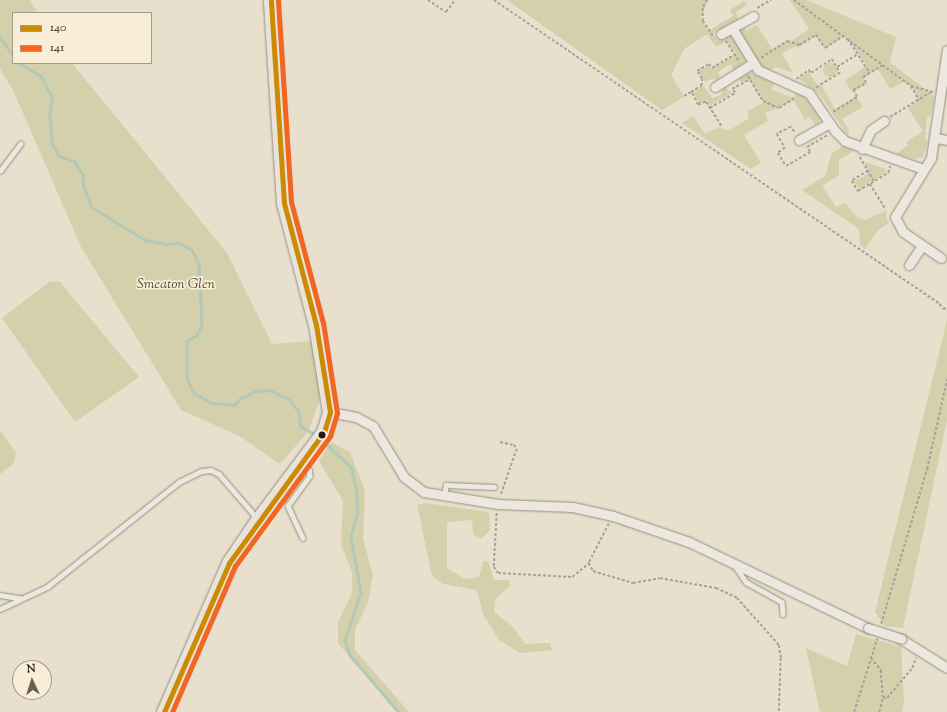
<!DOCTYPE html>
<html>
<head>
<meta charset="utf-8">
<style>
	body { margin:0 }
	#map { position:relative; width:947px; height:712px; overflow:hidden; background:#e8e0cd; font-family:"Sorts Mill Goudy",serif }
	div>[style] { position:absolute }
	.green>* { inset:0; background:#d3d0ab }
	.round { border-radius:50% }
	.stream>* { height:2.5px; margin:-1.25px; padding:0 1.25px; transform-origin:1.25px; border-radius:1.25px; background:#b3c9b7 }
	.path>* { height:1.5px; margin-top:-0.75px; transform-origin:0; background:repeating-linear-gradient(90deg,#a7a29b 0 3px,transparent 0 5px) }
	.roads { filter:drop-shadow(0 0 1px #958f83) drop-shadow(0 0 1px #958f83) }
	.service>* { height:4.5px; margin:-2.25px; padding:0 2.25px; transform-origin:2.25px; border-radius:2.25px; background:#ece8df }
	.minor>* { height:9px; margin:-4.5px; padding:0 4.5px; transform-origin:4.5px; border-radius:4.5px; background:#ece8df }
	.primary>* { height:15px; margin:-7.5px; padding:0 7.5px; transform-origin:7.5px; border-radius:7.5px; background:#e9e3d9 }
	.bridges { filter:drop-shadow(0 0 1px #958f83) drop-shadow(0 0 1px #958f83) }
	.minor-bridge>* { height:9px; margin:-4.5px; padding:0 4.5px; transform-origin:4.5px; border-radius:4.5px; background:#ece8df }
	.bus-1>* { height:5px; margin:-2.5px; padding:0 2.5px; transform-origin:2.5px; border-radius:2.5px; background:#cd8a04 }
	.bus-2>* { height:5px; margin:-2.5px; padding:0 2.5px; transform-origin:2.5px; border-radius:2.5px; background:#f26522 }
	.dots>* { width:11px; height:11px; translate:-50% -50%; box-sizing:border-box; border:2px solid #f8edd7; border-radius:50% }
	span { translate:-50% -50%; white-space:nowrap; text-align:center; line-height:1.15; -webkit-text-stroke:3.5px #f8edd7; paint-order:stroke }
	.park-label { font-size:14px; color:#544c38; font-style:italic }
	.legend { position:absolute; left:12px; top:12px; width:140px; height:52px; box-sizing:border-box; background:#f8edd7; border:1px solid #a49889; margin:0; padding:5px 7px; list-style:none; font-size:12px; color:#261913 }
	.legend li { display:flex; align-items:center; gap:8px; height:20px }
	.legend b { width:20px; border:1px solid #a49889 }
	.north { position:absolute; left:12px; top:660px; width:40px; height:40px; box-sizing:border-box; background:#f8edd7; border:1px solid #a49889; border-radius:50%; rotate:356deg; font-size:11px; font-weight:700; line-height:16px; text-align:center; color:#261913 }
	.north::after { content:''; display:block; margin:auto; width:14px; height:18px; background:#6a5f54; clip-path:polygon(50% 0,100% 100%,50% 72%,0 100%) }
</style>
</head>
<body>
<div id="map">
	<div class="green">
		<div style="clip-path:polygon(0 0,30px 0,38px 13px,13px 13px,13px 63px,72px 63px,227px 253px,272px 344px,313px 341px,320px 399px,308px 432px,280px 464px,239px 436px,181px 410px,81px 247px,13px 90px,0 69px)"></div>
		<div style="clip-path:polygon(507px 0,709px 0,700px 18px,708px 31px,733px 16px,730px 10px,744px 1px,747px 5px,736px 12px,738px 19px,713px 34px,717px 40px,726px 36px,733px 37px,746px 61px,734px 70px,730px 64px,718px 72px,720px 79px,711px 79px,705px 82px,698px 71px,708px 66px,711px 69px,736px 54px,727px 41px,716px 47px,707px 34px,684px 49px,671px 75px,684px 97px,662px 110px)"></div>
		<div style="clip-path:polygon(790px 0,806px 0,896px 37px,890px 62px,934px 96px,932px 113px,927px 118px,925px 139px,928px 142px,923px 157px,914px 159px,897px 154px,908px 145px,906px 142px,923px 131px,908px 108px,919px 100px,913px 88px,904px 82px,890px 89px,878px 69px,863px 78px,867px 84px,855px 91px,850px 90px,845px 80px,867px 66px,852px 44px,844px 37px,825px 49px,816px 35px,798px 48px,796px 46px,782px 53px,793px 73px,776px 67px,766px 72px,760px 67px,739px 29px,743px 25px,747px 31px,757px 25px,772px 49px,788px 39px,790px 42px,809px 29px)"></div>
		<div class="round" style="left:823px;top:63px;width:14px;height:14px"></div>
		<div style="clip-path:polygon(748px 71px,774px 83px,772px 90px,794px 98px,796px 92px,804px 96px,821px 119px,815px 125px,810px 117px,805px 120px,794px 101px,765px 113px,768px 121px,744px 135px,761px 163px,751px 169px,682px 123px,693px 116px,705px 134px,719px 127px,728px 131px,748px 119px,748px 111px,764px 102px,750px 80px,742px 83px,739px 78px)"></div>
		<div style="clip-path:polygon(809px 72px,817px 85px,822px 86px,835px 109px,856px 96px,863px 107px,842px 119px,850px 132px,847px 134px,820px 95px,798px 78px)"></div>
		<div style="clip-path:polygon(704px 86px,712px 98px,721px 95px,724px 86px,732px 93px,710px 106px,707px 100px,699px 104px,693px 93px)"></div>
		<div style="clip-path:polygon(843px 146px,854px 151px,839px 160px,839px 175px,822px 186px,836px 207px,845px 203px,856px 216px,865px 220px,887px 210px,886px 217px,889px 223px,878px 230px,865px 249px,860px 245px,859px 229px,802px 190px,825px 176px,832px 153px)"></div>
		<div style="clip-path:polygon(864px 162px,886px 169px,885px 173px,859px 189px,854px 182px,870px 172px)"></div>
		<div style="clip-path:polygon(59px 281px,139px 377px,75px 422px,2px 318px,49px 282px)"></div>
		<div style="clip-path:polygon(947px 320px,947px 420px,903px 628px,885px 626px,875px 612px)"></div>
		<div style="clip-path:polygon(0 430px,16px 453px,14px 463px,0 474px)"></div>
		<div style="clip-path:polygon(331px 442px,350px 452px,365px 491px,363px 538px,373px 575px,368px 602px,355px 630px,355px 650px,409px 712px,396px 712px,338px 643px,338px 622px,352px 593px,352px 572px,341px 545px,343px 501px,319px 461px)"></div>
		<div style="clip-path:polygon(426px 503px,489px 512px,490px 530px,481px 539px,473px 534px,472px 520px,447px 522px,447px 568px,464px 579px,479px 577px,483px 561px,488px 561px,494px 580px,509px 580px,510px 586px,495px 599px,494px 612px,512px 626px,525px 644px,550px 643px,552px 650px,520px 653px,499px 640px,483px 614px,477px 590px,443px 584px,432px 576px,417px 505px)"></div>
		<div style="clip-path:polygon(856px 634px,901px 647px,904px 700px,902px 712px,820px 712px,806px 648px,847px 666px)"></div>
	</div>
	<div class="stream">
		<div style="left:0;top:37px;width:22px;rotate:54deg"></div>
		<div style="left:19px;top:63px;width:26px;rotate:31deg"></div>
		<div style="left:41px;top:76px;width:24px;rotate:62deg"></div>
		<div style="left:52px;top:97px;width:18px;rotate:96deg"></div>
		<div style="left:50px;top:115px;width:28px;rotate:86deg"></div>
		<div style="left:52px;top:143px;width:15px;rotate:62deg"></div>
		<div style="left:59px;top:156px;width:16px;rotate:18deg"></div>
		<div style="left:74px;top:161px;width:17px;rotate:57deg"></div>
		<div style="left:83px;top:175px;width:12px;rotate:85deg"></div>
		<div style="left:84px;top:187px;width:22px;rotate:68deg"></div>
		<div style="left:92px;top:207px;width:62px;rotate:31.9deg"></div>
		<div style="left:145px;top:240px;width:22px;rotate:10deg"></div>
		<div style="left:167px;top:244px;width:13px;rotate:-4deg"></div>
		<div style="left:180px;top:243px;width:14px;rotate:30deg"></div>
		<div style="left:192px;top:250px;width:16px;rotate:63deg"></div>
		<div style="left:199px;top:264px;width:60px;rotate:87.1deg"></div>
		<div style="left:202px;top:324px;width:13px;rotate:113deg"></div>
		<div style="left:197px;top:336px;width:11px;rotate:153deg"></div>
		<div style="left:187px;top:341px;width:38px;rotate:90deg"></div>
		<div style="left:187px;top:379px;width:16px;rotate:63deg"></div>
		<div style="left:194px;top:393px;width:20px;rotate:30deg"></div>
		<div style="left:211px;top:403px;width:23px;rotate:5deg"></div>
		<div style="left:234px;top:405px;width:10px;rotate:-45deg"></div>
		<div style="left:241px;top:398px;width:17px;rotate:-25deg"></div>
		<div style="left:256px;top:391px;width:13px;rotate:-4deg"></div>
		<div style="left:269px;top:390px;width:22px;rotate:24deg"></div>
		<div style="left:289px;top:399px;width:16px;rotate:52deg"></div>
		<div style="left:299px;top:412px;width:14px;rotate:82deg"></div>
		<div style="left:301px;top:426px;width:17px;rotate:31deg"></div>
		<div style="left:323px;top:441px;width:38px;rotate:43deg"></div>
		<div style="left:351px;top:467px;width:21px;rotate:76deg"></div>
		<div style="left:356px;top:487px;width:24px;rotate:85deg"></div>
		<div style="left:358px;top:511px;width:27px;rotate:105deg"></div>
		<div style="left:351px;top:537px;width:56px;rotate:79.7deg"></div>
		<div style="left:361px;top:592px;width:52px;rotate:108.1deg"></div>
		<div style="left:345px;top:641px;width:15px;rotate:70deg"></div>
		<div style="left:350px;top:655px;width:75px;rotate:49.3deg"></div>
	</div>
	<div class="path">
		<div style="left:428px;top:0;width:22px;rotate:34deg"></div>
		<div style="left:446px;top:12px;width:15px;rotate:-53deg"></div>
		<div style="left:494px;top:0;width:540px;rotate:34.28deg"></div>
		<div style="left:940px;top:304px;width:6px;rotate:59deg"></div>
		<div style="left:943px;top:309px;width:4px;rotate:-14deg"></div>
		<div style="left:707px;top:0;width:9px;rotate:117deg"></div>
		<div style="left:703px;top:8px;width:13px;rotate:90deg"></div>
		<div style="left:703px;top:21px;width:18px;rotate:56deg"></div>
		<div style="left:794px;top:0;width:145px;rotate:36.3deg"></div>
		<div style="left:911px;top:86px;width:23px;rotate:15deg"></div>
		<div style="left:757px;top:8px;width:16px;rotate:-30deg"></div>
		<div style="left:848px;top:39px;width:40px;rotate:57.1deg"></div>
		<div style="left:726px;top:41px;width:24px;rotate:57deg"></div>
		<div style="left:761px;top:58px;width:31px;rotate:-33deg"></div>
		<div style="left:787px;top:41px;width:13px;rotate:18deg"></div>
		<div style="left:799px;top:45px;width:20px;rotate:-30deg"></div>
		<div style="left:816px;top:35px;width:16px;rotate:55deg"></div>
		<div style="left:825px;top:48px;width:23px;rotate:-34deg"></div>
		<div style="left:837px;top:67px;width:25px;rotate:-32deg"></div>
		<div style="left:748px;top:76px;width:29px;rotate:59deg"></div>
		<div style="left:763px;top:101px;width:17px;rotate:24deg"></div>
		<div style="left:779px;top:108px;width:20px;rotate:-33deg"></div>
		<div style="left:796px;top:79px;width:16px;rotate:-35deg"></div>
		<div style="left:809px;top:70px;width:4px;rotate:56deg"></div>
		<div style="left:811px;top:73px;width:25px;rotate:-34deg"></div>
		<div style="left:832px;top:59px;width:16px;rotate:60deg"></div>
		<div style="left:840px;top:73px;width:28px;rotate:148deg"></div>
		<div style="left:911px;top:86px;width:16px;rotate:60deg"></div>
		<div style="left:684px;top:96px;width:8px;rotate:-30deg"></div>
		<div style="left:710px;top:108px;width:29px;rotate:-31deg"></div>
		<div style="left:735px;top:93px;width:5px;rotate:-127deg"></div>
		<div style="left:732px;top:89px;width:21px;rotate:-29deg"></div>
		<div style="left:833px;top:112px;width:28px;rotate:-32deg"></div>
		<div style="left:857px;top:97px;width:8px;rotate:-120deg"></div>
		<div style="left:853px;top:90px;width:15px;rotate:-28deg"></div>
		<div style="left:866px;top:83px;width:7px;rotate:-117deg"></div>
		<div style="left:863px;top:77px;width:23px;rotate:-31deg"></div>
		<div style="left:890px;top:117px;width:48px;rotate:-31.4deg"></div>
		<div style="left:721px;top:126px;width:28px;rotate:-122deg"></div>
		<div style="left:706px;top:102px;width:9px;rotate:159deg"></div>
		<div style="left:698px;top:105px;width:15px;rotate:-118deg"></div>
		<div style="left:691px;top:92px;width:12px;rotate:-31deg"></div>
		<div style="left:701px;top:86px;width:7px;rotate:-82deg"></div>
		<div style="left:702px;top:79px;width:9px;rotate:-122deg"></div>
		<div style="left:697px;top:71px;width:14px;rotate:-30deg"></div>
		<div style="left:709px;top:64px;width:5px;rotate:53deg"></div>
		<div style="left:712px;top:68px;width:27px;rotate:-31deg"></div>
		<div style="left:794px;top:132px;width:6px;rotate:-121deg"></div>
		<div style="left:791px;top:127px;width:16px;rotate:153deg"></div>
		<div style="left:777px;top:134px;width:16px;rotate:60deg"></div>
		<div style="left:785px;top:148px;width:9px;rotate:144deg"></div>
		<div style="left:778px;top:153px;width:15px;rotate:58deg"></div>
		<div style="left:786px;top:166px;width:28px;rotate:-30deg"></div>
		<div style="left:810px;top:152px;width:6px;rotate:-121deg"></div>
		<div style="left:807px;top:147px;width:24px;rotate:-30deg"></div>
		<div style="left:860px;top:157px;width:28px;rotate:60deg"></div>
		<div style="left:868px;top:171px;width:19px;rotate:148deg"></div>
		<div style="left:852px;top:181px;width:12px;rotate:59deg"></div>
		<div style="left:858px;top:191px;width:35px;rotate:-31deg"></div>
		<div style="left:888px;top:173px;width:7px;rotate:-74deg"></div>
		<div style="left:870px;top:184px;width:28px;rotate:58deg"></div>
		<div style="left:500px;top:442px;width:14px;rotate:12deg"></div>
		<div style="left:514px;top:445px;width:5px;rotate:53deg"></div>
		<div style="left:517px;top:449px;width:49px;rotate:109.2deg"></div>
		<div style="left:497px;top:513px;width:54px;rotate:93.2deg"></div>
		<div style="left:494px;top:567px;width:7px;rotate:56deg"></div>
		<div style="left:498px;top:573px;width:74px;rotate:3.1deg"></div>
		<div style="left:572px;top:577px;width:22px;rotate:-39deg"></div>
		<div style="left:609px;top:524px;width:44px;rotate:117.1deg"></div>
		<div style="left:589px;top:563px;width:9px;rotate:63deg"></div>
		<div style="left:593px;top:571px;width:42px;rotate:16.7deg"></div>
		<div style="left:633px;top:583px;width:27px;rotate:-10deg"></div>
		<div style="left:660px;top:578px;width:57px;rotate:10.1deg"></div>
		<div style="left:716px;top:588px;width:23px;rotate:25deg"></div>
		<div style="left:737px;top:598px;width:63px;rotate:48.2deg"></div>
		<div style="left:779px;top:645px;width:13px;rotate:81deg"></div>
		<div style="left:781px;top:658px;width:54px;rotate:92.1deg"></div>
		<div style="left:881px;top:624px;width:162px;rotate:-73.5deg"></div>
		<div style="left:927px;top:469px;width:92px;rotate:-77.5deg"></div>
		<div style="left:871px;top:658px;width:16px;rotate:50deg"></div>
		<div style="left:881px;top:670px;width:27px;rotate:86deg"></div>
		<div style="left:883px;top:697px;width:4px;rotate:14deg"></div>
		<div style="left:887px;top:698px;width:39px;rotate:-50deg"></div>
		<div style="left:912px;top:668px;width:11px;rotate:-68deg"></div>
		<div style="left:854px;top:712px;width:77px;rotate:-72.5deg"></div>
		<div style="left:879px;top:712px;width:16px;rotate:-75deg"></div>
	</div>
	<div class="roads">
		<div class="service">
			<div style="left:0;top:171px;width:34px;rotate:-53deg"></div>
			<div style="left:302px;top:465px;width:9px;rotate:36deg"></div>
			<div style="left:309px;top:470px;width:6px;rotate:81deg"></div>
			<div style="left:310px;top:476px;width:37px;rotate:126deg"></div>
			<div style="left:288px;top:506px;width:35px;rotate:65deg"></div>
			<div style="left:444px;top:497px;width:12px;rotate:-81deg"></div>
			<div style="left:446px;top:485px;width:48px;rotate:2.4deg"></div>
			<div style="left:736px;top:567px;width:18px;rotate:56deg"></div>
			<div style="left:746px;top:582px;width:41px;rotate:29.1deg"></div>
			<div style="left:782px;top:602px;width:12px;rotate:85deg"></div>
			<div style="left:0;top:595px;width:20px;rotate:9deg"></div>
			<div style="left:0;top:609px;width:52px;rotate:-25.1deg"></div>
			<div style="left:47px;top:587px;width:169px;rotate:-38.5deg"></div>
			<div style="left:179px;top:482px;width:25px;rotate:-26deg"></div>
			<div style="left:202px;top:471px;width:9px;rotate:-6deg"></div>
			<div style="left:211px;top:470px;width:9px;rotate:27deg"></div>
			<div style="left:219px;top:474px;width:58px;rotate:49.2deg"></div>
		</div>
		<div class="minor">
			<div style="left:732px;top:28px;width:49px;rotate:58.2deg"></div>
			<div style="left:758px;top:70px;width:56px;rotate:24.3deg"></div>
			<div style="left:809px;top:93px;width:46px;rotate:55.6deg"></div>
			<div style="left:835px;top:131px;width:14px;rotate:45deg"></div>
			<div style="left:845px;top:141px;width:83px;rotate:19.7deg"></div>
			<div style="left:721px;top:34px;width:37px;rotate:-29deg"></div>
			<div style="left:715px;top:87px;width:45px;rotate:-32.3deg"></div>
			<div style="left:935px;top:138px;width:12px;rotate:9deg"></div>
			<div style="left:799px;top:140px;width:35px;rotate:-29deg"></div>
			<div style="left:862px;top:149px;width:21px;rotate:-65deg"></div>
			<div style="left:871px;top:130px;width:16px;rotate:-35deg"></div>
			<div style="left:941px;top:258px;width:46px;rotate:-145.6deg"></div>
			<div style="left:903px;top:232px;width:17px;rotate:-118deg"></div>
			<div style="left:895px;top:217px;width:69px;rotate:-58.6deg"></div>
			<div style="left:931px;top:158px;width:109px;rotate:-81.6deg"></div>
			<div style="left:909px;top:265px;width:23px;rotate:-56deg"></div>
			<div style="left:330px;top:412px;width:26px;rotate:11deg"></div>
			<div style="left:356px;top:417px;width:19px;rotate:28deg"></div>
			<div style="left:373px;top:426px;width:60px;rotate:58.7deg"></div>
			<div style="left:404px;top:477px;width:25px;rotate:37deg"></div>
			<div style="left:424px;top:492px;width:75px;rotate:9.2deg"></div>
			<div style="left:498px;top:504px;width:75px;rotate:2.3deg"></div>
			<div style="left:573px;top:507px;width:41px;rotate:12.7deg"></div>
			<div style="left:613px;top:516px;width:80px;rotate:18.9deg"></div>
			<div style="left:689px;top:542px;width:199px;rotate:25.7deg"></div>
			<div style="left:901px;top:639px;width:54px;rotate:32.2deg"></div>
		</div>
		<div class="primary">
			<div style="left:164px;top:712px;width:163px;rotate:-66.4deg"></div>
			<div style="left:229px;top:563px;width:52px;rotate:-56deg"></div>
			<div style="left:258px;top:520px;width:110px;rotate:-53.1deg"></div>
			<div style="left:324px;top:432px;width:21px;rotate:-73deg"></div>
			<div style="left:330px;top:412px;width:88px;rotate:-99.1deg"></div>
			<div style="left:316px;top:325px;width:126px;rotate:-104.7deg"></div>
			<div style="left:284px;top:203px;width:203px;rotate:-93.7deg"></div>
		</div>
	</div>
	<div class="bridges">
		<div class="minor-bridge">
			<div style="left:868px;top:628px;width:35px;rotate:18deg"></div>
		</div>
	</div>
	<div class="bus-1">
		<div style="left:164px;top:712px;width:163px;rotate:-66.4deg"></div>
		<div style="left:229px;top:563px;width:162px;rotate:-54.1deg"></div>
		<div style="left:324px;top:432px;width:21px;rotate:-73deg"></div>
		<div style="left:330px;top:412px;width:88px;rotate:-99.1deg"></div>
		<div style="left:316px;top:325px;width:126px;rotate:-104.7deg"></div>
		<div style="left:284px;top:203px;width:203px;rotate:-93.7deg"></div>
	</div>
	<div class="bus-2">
		<div style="left:172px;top:712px;width:159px;rotate:-66.7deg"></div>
		<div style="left:235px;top:566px;width:161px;rotate:-53.8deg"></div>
		<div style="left:330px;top:436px;width:24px;rotate:-73deg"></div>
		<div style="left:337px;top:413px;width:91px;rotate:-98.8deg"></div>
		<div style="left:323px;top:323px;width:125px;rotate:-104.8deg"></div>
		<div style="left:291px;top:202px;width:202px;rotate:-93.7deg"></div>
	</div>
	<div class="dots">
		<div style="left:322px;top:435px;background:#261913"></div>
	</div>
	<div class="park-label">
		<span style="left:176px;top:285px">Smeaton Glen</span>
	</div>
	<ul class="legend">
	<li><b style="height:5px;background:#cd8a04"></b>140</li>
	<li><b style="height:5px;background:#f26522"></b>141</li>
	</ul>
	<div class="north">N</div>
</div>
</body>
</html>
